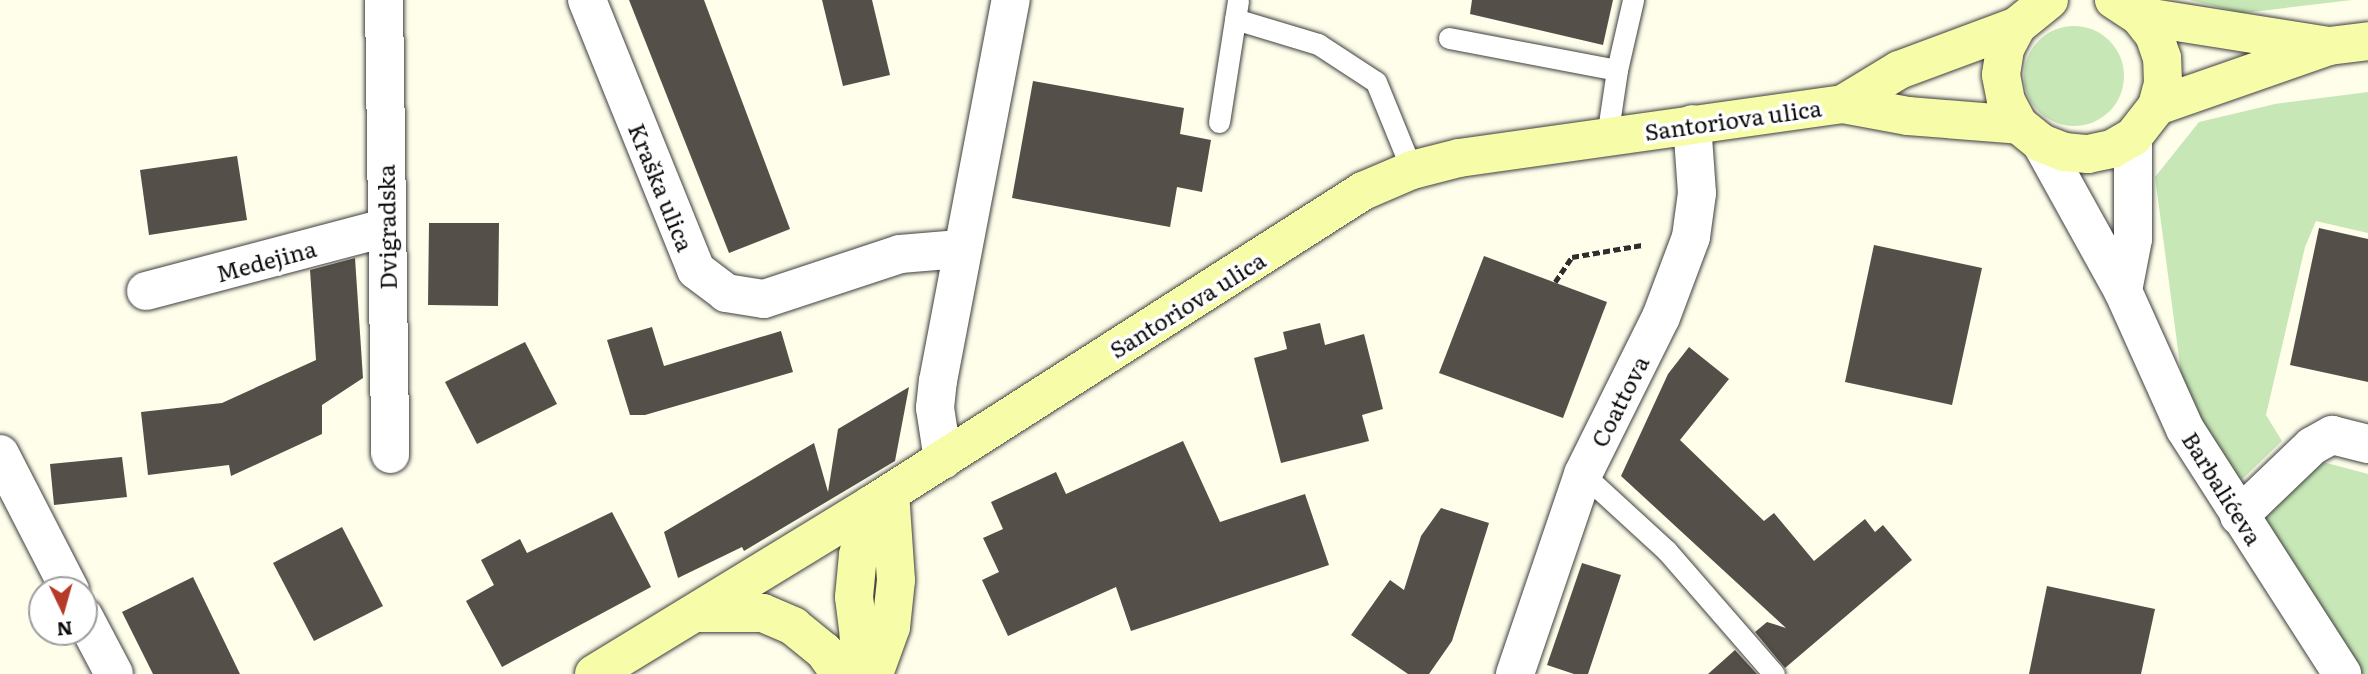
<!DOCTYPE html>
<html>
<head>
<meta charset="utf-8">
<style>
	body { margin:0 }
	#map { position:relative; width:2368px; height:674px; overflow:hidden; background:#fefeeb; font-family:Literata,serif }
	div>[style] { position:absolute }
	.green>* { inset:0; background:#c7e7b6 }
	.round { border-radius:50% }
	.building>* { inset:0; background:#544f48 }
	.path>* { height:4.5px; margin-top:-2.25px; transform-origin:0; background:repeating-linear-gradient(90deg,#2e2e2e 0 7px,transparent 0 10.5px) }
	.roads { filter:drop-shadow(0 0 2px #3f3f3f) drop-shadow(0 0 2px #3f3f3f) }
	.lane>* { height:21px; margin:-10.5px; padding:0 10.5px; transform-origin:10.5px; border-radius:10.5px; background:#fff }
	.street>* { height:38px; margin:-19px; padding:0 19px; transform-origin:19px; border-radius:19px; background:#fff }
	.secondary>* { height:38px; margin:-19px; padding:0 19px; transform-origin:19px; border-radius:19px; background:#f7fca8 }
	span { translate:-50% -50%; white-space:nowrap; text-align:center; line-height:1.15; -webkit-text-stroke:7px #fff; paint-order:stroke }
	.street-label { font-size:23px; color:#0c0c0c }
	.north { position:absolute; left:28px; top:576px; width:70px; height:70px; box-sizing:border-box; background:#fff; border:2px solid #9e9e9e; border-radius:50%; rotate:175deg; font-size:19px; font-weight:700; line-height:28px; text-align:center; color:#0c0c0c }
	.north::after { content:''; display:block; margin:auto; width:24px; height:32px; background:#b63a29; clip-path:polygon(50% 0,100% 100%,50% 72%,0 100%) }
</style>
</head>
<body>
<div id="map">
	<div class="green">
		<div style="clip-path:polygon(2189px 0,2352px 0,2243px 13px)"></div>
		<div class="round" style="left:2024px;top:26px;width:100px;height:100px"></div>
		<div style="clip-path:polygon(2368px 92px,2368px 233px,2316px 221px,2305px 247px,2266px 415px,2282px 441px,2230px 491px,2188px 425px,2155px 177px,2199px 122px,2275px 104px)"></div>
		<div style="clip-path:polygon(2312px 459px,2368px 474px,2368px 674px,2349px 674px,2246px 516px)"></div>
	</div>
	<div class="building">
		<div style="clip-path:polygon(629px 0,704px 0,790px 229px,729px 253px)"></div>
		<div style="clip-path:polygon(822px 0,872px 0,890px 75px,843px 86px)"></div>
		<div style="clip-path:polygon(1472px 0,1613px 0,1603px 45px,1470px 14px)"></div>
		<div style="clip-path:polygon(1033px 81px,1184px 108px,1180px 134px,1211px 140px,1202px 192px,1177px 187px,1170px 227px,1012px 198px)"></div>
		<div style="clip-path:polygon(237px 156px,247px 220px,149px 235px,140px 170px)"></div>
		<div style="clip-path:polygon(429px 223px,499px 223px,498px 306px,428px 305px)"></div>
		<div style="clip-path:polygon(2319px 228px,2368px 239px,2368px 382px,2290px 365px)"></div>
		<div style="clip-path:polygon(1874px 245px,1982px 268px,1952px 405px,1845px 382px)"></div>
		<div style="clip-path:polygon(1484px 256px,1607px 302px,1563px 418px,1439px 373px)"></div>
		<div style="clip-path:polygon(355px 258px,363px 378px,322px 405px,322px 434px,231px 476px,229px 465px,148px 475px,141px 412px,222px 403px,316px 360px,310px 270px)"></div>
		<div style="clip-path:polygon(1320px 323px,1325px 345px,1364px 334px,1383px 409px,1362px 415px,1369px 441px,1281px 463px,1254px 358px,1287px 349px,1283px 332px)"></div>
		<div style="clip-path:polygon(652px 327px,664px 366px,781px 331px,793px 372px,645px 415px,630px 415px,607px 340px)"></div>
		<div style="clip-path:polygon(525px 342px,557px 404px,477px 444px,445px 382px)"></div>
		<div style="clip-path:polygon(1689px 347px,1729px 379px,1680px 440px,1764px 521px,1774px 513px,1814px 561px,1865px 519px,1875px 532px,1883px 525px,1912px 560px,1785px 668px,1755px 632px,1767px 622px,1786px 628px,1621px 476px,1668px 374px)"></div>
		<div style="clip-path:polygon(909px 387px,895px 461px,744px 551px,742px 547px,678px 578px,664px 532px,814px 443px,828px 492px,838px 429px)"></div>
		<div style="clip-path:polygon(1183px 441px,1220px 522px,1305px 494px,1329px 565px,1131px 631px,1116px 587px,1008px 636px,982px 580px,999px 572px,983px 538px,1003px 529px,991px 502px,1056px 472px,1066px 494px)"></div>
		<div style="clip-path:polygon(122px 457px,127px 497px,54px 505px,50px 464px)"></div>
		<div style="clip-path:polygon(1441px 508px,1489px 523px,1452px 641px,1429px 674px,1408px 674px,1351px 635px,1390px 580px,1404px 590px,1421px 536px)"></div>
		<div style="clip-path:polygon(612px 512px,651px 587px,502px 667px,466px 601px,494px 585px,481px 560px,520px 539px,527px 553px)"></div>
		<div style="clip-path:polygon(342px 527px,383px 606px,314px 641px,273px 563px)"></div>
		<div style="clip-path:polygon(1582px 563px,1621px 575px,1588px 674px,1574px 674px,1547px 665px)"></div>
		<div style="clip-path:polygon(193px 577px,240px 674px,153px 674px,122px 612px)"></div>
		<div style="clip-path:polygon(2047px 586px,2155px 609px,2141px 674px,2029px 674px)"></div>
		<div style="clip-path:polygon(1735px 650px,1757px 674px,1708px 674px)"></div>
	</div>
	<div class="path">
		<div style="left:1555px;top:282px;width:30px;rotate:-56deg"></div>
		<div style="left:1572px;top:257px;width:71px;rotate:-9.7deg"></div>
	</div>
	<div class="roads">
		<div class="lane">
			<div style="left:1235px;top:19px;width:87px;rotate:16.8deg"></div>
			<div style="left:1318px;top:44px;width:69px;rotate:33.2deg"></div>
			<div style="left:1376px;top:82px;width:95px;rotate:67.8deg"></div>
			<div style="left:1449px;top:38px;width:171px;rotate:10.8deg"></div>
			<div style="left:1617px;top:70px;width:72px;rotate:-77.1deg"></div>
			<div style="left:1219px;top:122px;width:123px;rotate:-81.1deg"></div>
			<div style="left:1607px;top:137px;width:68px;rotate:-81.5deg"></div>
			<div style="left:1583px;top:474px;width:114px;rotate:42.5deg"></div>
			<div style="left:1667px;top:551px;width:163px;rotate:49deg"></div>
		</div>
		<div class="street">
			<div style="left:384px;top:0;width:454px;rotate:89.2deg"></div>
			<div style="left:587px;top:0;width:291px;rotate:68deg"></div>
			<div style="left:696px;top:270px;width:38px;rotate:37deg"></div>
			<div style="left:726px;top:293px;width:38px;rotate:9deg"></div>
			<div style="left:764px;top:299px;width:143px;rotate:-18.3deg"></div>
			<div style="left:900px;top:254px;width:60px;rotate:-4.8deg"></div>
			<div style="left:2041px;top:143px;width:169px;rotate:61deg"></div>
			<div style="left:2123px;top:291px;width:151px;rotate:65.8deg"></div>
			<div style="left:2185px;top:429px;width:291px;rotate:57.3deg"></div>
			<div style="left:146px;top:291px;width:247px;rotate:-14.8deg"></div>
			<div style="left:2123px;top:291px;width:53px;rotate:-79.1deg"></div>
			<div style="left:2133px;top:239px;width:102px;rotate:-90deg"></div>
			<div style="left:0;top:454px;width:153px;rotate:62.8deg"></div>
			<div style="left:943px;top:460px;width:53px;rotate:-98.7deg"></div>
			<div style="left:935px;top:408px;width:27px;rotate:-84deg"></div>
			<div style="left:938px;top:381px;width:388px;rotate:-79.2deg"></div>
			<div style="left:2239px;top:516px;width:101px;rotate:-43.8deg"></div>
			<div style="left:2312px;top:446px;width:23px;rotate:-29deg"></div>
			<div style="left:2332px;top:435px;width:37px;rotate:14deg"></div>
			<div style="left:84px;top:617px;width:64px;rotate:62.2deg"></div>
			<div style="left:1515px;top:674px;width:211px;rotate:-71.2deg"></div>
			<div style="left:1583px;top:474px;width:175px;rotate:-63.6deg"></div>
			<div style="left:1661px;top:317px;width:85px;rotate:-69.4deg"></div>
			<div style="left:1691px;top:237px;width:44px;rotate:-82.2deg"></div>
			<div style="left:1697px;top:193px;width:69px;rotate:-94.1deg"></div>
		</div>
		<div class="secondary">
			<div style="left:2049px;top:0;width:41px;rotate:140.9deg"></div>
			<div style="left:2017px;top:26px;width:26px;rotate:118deg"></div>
			<div style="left:2005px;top:49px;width:26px;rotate:99deg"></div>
			<div style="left:2001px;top:75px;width:26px;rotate:79deg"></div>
			<div style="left:2006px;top:101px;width:27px;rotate:62deg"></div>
			<div style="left:2019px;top:125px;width:28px;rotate:39deg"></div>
			<div style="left:2041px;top:143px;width:25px;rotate:21deg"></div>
			<div style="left:2064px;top:152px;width:24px;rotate:5deg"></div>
			<div style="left:2088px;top:154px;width:25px;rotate:-12deg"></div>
			<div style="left:2112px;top:149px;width:24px;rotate:-30deg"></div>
			<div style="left:2133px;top:137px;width:39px;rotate:-52deg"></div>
			<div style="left:2157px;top:106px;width:24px;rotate:-75deg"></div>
			<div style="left:2163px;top:83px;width:25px;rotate:-92deg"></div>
			<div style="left:2162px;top:58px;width:24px;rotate:-109deg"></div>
			<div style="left:2154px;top:35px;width:24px;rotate:-128deg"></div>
			<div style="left:2139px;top:16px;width:30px;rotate:-147deg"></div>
			<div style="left:2139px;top:16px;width:192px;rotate:9deg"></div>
			<div style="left:1843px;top:104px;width:66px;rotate:-31.3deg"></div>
			<div style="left:1899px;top:70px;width:126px;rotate:-20.4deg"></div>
			<div style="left:2157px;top:106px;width:182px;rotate:-19.2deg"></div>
			<div style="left:2329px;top:46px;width:39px;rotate:-7deg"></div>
			<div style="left:699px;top:613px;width:64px"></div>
			<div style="left:763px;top:613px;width:33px;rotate:23deg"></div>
			<div style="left:793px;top:626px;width:40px;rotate:39deg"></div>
			<div style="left:824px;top:651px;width:28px;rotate:55deg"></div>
			<div style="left:594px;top:674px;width:324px;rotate:-31.4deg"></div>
			<div style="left:871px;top:505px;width:584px;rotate:-32.55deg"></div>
			<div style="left:1363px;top:191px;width:53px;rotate:-23.2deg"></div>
			<div style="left:1412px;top:170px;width:49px;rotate:-14.3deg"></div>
			<div style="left:1459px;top:158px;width:388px;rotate:-8deg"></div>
			<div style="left:1843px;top:104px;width:66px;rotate:10.5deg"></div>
			<div style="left:1908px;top:116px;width:111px;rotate:4.6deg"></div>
			<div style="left:870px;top:674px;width:39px;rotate:-107deg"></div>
			<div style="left:859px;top:637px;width:40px;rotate:-97.1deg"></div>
			<div style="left:854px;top:597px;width:42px;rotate:-84.6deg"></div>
			<div style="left:858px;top:555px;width:52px;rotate:-75.4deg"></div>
			<div style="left:874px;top:674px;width:50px;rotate:-70.1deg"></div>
			<div style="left:891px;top:627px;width:47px;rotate:-83.9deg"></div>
			<div style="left:896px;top:580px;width:87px;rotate:-93.9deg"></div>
		</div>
	</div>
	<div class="street-label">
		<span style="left:1733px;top:119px;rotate:-8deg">Santoriova ulica</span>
		<span style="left:662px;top:187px;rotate:68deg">Kraška ulica</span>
		<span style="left:386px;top:227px;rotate:-91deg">Dvigradska</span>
		<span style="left:266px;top:260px;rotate:-15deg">Medejina</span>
		<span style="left:1187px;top:304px;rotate:-32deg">Santoriova ulica</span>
		<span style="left:1619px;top:401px;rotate:-63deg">Coattova</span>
		<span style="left:2223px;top:488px;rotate:58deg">Barbalićeva</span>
	</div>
	<div class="north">N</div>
</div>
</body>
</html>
